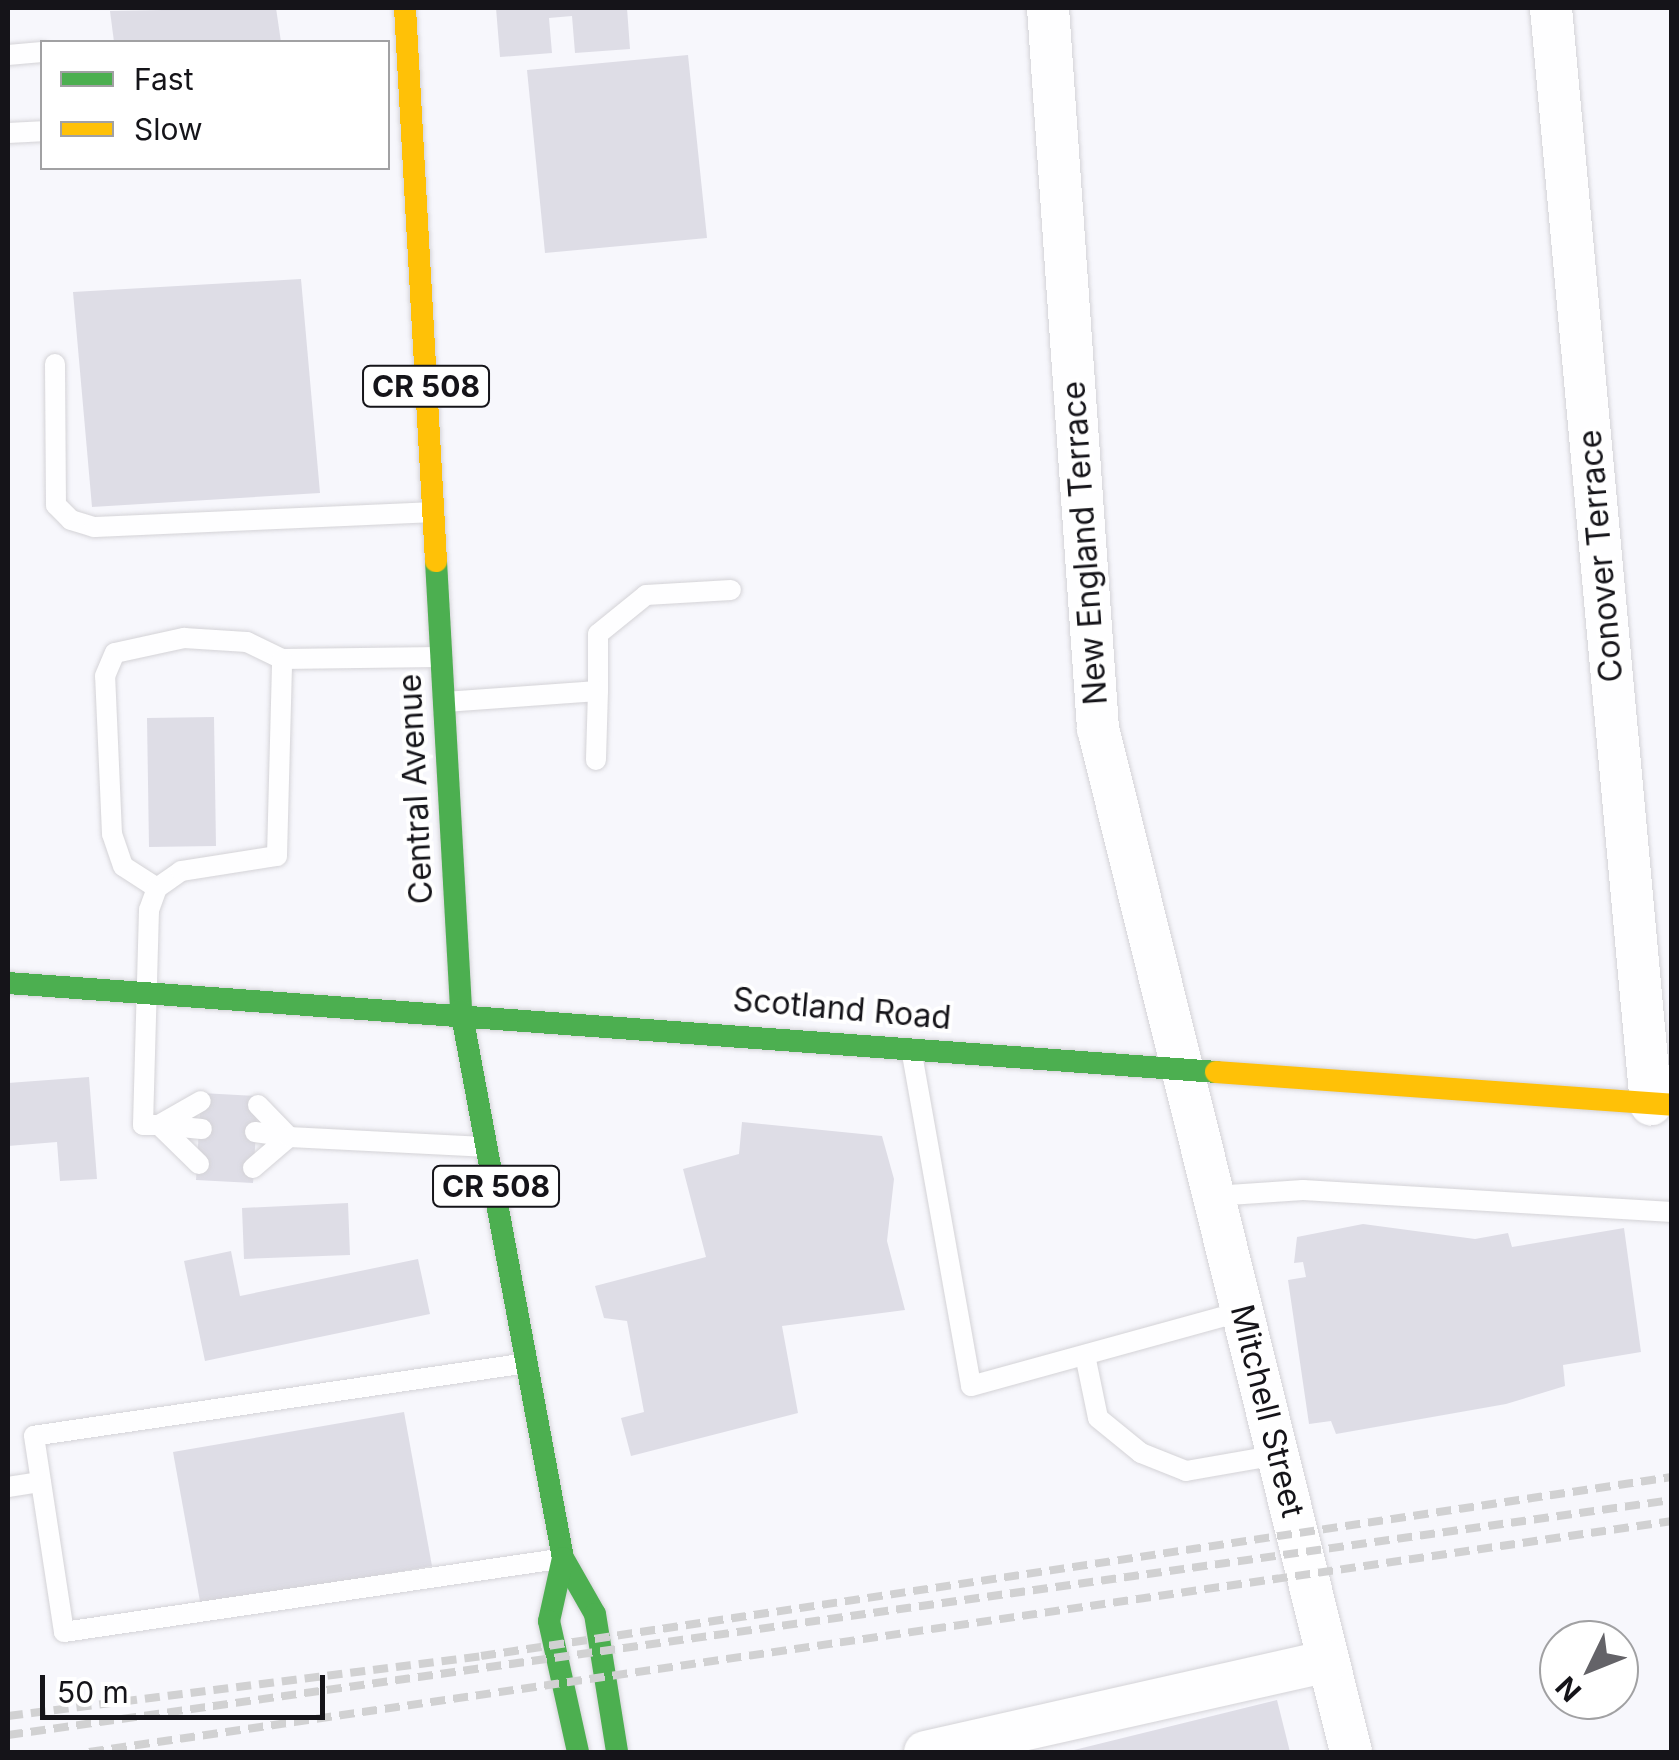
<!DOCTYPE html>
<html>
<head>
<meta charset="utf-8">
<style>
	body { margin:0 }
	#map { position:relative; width:1679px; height:1760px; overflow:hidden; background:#f7f7fc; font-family:Inter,sans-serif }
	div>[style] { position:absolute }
	.building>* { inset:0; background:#dedde6 }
	.roads { filter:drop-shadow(0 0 2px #d4d3d7) drop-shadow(0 0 2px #d4d3d7) }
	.lane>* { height:20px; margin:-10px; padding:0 10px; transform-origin:10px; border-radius:10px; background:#fefeff }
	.street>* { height:42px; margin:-21px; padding:0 21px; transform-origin:21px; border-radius:21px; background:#fefeff }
	.fast>* { height:22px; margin:-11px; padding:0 11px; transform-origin:11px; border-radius:11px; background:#4caf50 }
	.slow>* { height:22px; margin:-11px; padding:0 11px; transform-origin:11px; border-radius:11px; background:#ffc107 }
	.rail>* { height:8px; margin-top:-4px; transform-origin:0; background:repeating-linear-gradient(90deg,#d1d1d2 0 15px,transparent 0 23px) }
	span { translate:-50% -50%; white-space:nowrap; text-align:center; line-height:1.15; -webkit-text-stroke:8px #fff; paint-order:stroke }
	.shield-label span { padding:2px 8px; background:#fff; border:2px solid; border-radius:8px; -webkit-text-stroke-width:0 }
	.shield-label { font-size:30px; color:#151419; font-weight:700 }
	.street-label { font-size:32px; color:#151419 }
	.frame { position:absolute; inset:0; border:10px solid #151419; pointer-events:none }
	.legend { position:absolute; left:40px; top:40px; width:350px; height:130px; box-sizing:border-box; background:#fff; border:2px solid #a1a1a3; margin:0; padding:12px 18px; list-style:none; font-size:30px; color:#151419 }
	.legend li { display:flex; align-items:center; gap:20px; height:50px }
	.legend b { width:50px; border:2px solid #a1a1a3 }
	.north { position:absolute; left:1539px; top:1620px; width:100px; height:100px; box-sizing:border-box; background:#fff; border:2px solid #a1a1a3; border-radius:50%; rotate:227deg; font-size:28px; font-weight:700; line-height:40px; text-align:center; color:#151419 }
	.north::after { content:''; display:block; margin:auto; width:35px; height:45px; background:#646368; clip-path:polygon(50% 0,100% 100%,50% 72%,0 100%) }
	.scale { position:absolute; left:40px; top:1675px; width:285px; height:45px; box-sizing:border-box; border:5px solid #151419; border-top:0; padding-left:12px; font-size:30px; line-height:35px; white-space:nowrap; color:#151419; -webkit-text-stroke:8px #fff; paint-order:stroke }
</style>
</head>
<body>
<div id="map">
	<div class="building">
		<div style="clip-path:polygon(276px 8px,281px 42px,114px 42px,110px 11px)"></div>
		<div style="clip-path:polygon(496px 8px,627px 8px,630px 49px,575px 53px,572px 16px,549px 18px,552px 53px,500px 57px)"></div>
		<div style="clip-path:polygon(688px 55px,707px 238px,545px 253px,527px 70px)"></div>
		<div style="clip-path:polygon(301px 279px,320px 493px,92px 507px,73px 292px)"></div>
		<div style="clip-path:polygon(214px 717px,216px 846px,149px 847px,147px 718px)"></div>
		<div style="clip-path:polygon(89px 1077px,97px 1179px,60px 1181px,57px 1142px,8px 1146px,8px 1083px)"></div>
		<div style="clip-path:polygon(201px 1093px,258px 1096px,253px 1183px,196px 1180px)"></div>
		<div style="clip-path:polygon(742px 1122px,882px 1136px,894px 1179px,887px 1241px,905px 1310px,782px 1326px,798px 1413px,631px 1456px,621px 1418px,644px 1412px,627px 1321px,604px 1318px,595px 1286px,706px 1257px,683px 1169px,739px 1154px)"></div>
		<div style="clip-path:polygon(348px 1203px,350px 1255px,244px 1259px,242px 1208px)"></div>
		<div style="clip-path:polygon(1363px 1224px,1475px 1239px,1508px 1233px,1512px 1247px,1624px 1228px,1641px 1352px,1563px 1365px,1565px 1386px,1506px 1404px,1336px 1434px,1331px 1421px,1309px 1424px,1288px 1280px,1306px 1277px,1303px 1262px,1294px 1263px,1297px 1237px)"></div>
		<div style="clip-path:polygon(231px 1251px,240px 1296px,418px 1259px,430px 1314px,205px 1361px,184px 1261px)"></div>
		<div style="clip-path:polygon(404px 1412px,432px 1566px,201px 1607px,173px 1452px)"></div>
		<div style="clip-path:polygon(1277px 1700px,1290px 1752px,1071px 1752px,1070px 1751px)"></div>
	</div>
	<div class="roads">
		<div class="lane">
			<div style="left:8px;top:55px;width:34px;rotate:-5deg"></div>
			<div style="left:8px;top:133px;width:34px;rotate:-3deg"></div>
			<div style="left:55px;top:364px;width:141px;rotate:89.6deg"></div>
			<div style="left:56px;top:505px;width:21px;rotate:45deg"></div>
			<div style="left:71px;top:520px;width:24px;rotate:17deg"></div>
			<div style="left:94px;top:527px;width:337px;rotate:-2.5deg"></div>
			<div style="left:598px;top:691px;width:57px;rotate:-90deg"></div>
			<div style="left:598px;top:634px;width:62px;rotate:-39.1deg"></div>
			<div style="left:646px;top:595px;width:85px;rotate:-3.4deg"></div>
			<div style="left:445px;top:702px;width:153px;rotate:-4.1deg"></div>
			<div style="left:598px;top:691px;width:69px;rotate:91.7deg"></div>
			<div style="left:157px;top:888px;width:40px;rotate:-147.1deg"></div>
			<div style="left:123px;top:866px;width:34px;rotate:-109deg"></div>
			<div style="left:112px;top:834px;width:158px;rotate:-92.5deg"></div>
			<div style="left:105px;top:676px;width:25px;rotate:-67deg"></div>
			<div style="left:115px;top:653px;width:71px;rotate:-12.3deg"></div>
			<div style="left:184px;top:638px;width:63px;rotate:3.6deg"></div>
			<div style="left:247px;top:642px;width:39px;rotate:26deg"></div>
			<div style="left:282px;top:659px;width:157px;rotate:-0.7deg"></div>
			<div style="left:912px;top:1054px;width:337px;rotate:79.9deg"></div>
			<div style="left:971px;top:1386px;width:282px;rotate:-15.4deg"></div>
			<div style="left:258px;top:1105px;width:45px;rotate:45.9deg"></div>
			<div style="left:159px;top:1125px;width:48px;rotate:-29.7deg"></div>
			<div style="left:159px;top:1125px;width:43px;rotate:5.3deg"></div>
			<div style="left:255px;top:1132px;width:34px;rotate:8deg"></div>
			<div style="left:199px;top:1164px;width:56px;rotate:-135.7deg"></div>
			<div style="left:159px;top:1125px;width:16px;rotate:180deg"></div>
			<div style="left:143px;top:1125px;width:215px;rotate:-88.4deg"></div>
			<div style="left:149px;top:910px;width:23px;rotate:-70deg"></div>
			<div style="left:157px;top:888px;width:29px;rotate:-35deg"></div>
			<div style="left:181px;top:871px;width:97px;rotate:-8.9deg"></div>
			<div style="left:277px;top:856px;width:197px;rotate:-88.5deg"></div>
			<div style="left:253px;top:1168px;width:48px;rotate:-40.7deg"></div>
			<div style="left:289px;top:1137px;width:195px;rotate:2.9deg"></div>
			<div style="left:1214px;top:1196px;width:89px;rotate:-3.9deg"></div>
			<div style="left:1303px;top:1190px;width:370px;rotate:3.4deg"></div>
			<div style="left:1085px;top:1355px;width:64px;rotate:78.3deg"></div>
			<div style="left:1098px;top:1418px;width:55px;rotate:39.1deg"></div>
			<div style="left:1141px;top:1453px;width:48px;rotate:21.8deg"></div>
			<div style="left:1186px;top:1471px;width:93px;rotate:-9.9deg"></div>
			<div style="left:527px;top:1363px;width:498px;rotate:171.6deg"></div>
			<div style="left:34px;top:1436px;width:198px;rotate:81.3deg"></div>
			<div style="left:64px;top:1632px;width:498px;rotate:-8.4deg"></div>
			<div style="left:8px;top:1487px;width:33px;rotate:-9deg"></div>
		</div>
		<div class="street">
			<div style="left:1048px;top:8px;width:722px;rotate:86.03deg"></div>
			<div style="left:1098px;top:728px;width:1055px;rotate:76.12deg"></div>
			<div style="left:1551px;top:8px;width:1101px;rotate:84.79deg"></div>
			<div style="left:925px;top:1752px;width:413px;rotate:-12.7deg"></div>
		</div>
		<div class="fast">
			<div style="left:436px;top:561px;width:450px;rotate:86.8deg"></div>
			<div style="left:461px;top:1010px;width:557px;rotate:79.46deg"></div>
			<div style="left:563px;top:1558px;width:64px;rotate:60.3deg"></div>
			<div style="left:595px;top:1614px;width:140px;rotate:80.9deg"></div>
			<div style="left:8px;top:983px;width:1211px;rotate:4.21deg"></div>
			<div style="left:563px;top:1558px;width:65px;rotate:102.5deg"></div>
			<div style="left:549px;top:1621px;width:134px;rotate:77.5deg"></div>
		</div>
		<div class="slow">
			<div style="left:405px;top:8px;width:554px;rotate:86.79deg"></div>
			<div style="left:1216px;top:1072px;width:457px;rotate:4.1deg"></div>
		</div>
	</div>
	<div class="rail">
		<div style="left:8px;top:1716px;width:477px;rotate:-7.2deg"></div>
		<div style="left:481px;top:1656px;width:1204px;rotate:-8.55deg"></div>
		<div style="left:8px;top:1735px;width:1681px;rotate:-8.04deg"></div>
		<div style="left:89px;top:1752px;width:1600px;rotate:-8.3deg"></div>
	</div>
	<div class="shield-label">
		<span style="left:426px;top:386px">CR 508</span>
		<span style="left:496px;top:1186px">CR 508</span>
	</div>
	<div class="street-label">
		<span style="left:1085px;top:543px;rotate:-94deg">New England Terrace</span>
		<span style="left:1601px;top:556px;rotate:-95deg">Conover Terrace</span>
		<span style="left:416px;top:789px;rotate:-93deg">Central Avenue</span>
		<span style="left:842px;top:1009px;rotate:5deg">Scotland Road</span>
		<span style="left:1267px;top:1411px;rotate:76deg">Mitchell Street</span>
	</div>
	<div class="frame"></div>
	<ul class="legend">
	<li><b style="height:12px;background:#4caf50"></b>Fast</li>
	<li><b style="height:12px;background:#ffc107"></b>Slow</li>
	</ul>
	<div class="north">N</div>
	<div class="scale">50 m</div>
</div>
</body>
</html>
